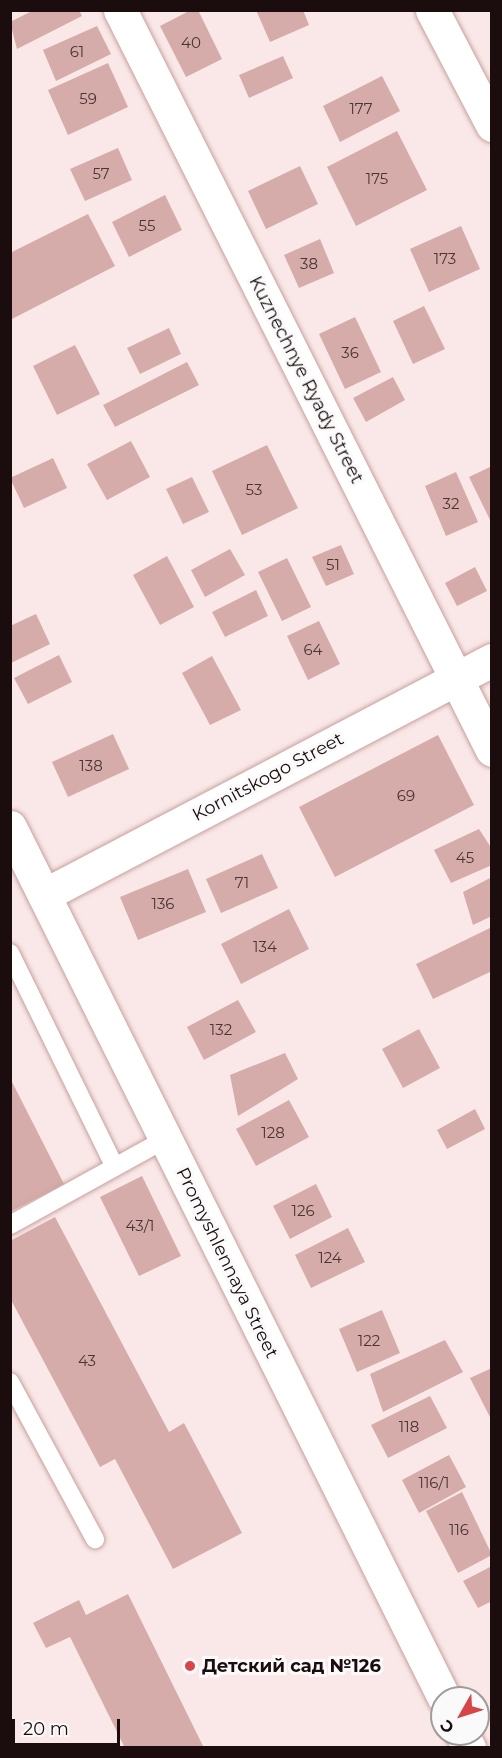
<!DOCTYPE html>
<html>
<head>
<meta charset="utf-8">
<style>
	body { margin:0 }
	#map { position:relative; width:502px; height:1758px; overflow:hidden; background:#f9e8e7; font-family:Montserrat,sans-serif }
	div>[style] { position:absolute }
	.building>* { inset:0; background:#d5aca9 }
	.roads { filter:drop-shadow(0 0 2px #c8a09e) drop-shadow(0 0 2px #c8a09e) }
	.service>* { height:18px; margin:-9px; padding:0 9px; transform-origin:9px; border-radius:9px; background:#fff }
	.minor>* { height:33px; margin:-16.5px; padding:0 16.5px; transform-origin:16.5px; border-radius:16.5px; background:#fff }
	.secondary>* { height:33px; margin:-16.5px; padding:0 16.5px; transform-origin:16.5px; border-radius:16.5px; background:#fff }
	.dots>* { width:16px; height:16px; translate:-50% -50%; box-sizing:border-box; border:3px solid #fafafa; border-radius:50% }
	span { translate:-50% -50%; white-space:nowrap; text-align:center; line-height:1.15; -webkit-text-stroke:6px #fafafa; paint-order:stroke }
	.number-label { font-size:15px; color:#4a3534 }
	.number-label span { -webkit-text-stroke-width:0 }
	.street-label { font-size:18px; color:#1b0d0d }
	.poi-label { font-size:18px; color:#1b0d0d; font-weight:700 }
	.left { translate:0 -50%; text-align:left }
	.frame { position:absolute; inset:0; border:12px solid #1b0d0d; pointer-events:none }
	.north { position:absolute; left:430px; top:1686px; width:60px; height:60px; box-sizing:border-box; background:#fafafa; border:2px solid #a19b9b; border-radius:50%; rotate:231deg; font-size:16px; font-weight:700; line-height:24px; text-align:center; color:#1b0d0d }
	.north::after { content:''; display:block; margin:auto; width:21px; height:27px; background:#d54549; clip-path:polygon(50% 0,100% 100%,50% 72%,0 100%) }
	.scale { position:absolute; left:12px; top:1719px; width:108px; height:27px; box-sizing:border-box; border:3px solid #1b0d0d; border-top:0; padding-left:8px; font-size:18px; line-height:21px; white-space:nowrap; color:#1b0d0d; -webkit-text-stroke:4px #fafafa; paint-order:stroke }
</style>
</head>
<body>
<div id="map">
	<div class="building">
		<div style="clip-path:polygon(34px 10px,79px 10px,82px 16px,17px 49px,10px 22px)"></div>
		<div style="clip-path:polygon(191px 10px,198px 10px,222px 59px,186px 77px,160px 26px)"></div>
		<div style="clip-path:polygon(256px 10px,303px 10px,309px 25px,270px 42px)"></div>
		<div style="clip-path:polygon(97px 26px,111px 54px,56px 81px,43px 50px)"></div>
		<div style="clip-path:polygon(283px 56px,293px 78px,249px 98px,239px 75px)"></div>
		<div style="clip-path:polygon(108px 63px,128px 107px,68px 135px,48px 90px)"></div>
		<div style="clip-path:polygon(382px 76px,400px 111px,340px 142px,323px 106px)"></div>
		<div style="clip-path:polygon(397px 131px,427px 190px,356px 226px,327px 167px)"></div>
		<div style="clip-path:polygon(118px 148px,132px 180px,85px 201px,70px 169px)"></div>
		<div style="clip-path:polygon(300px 166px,318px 204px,266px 229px,248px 191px)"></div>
		<div style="clip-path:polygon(165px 195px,182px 230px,129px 257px,112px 222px)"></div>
		<div style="clip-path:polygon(88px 214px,115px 266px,10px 320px,10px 253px)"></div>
		<div style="clip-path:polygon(461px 226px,480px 269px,429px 292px,410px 249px)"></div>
		<div style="clip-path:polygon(320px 239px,334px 273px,299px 288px,284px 255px)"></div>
		<div style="clip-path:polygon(424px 306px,445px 349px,413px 364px,393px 321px)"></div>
		<div style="clip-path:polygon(355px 317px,381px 372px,345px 389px,319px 334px)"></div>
		<div style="clip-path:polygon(169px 328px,181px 354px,140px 374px,127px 348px)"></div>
		<div style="clip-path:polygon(75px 345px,100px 394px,57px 415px,33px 366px)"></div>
		<div style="clip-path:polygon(187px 362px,199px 385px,115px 427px,103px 405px)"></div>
		<div style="clip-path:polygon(393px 377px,405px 400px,366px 422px,353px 398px)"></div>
		<div style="clip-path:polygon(131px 441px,150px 477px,107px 500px,87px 464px)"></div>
		<div style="clip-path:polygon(267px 445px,298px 508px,242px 535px,212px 471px)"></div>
		<div style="clip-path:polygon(53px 458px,67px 488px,24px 508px,10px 478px)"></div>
		<div style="clip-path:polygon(492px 466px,492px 524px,469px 477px)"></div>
		<div style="clip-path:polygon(456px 472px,478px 522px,446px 536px,425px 486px)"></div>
		<div style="clip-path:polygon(192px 477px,209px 512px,183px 524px,166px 489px)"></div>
		<div style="clip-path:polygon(341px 545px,354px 574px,326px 586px,312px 557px)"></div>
		<div style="clip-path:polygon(230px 549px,245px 575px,205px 597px,191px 570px)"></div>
		<div style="clip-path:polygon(167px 556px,194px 607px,160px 625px,133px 575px)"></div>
		<div style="clip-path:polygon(287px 558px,311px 607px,282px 621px,258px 572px)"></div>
		<div style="clip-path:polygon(475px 567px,487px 591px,457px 606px,445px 583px)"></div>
		<div style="clip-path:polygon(256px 590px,268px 616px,225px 637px,212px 612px)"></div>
		<div style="clip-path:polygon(36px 614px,50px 644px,11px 663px,10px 626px)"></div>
		<div style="clip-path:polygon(319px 621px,340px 664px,308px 680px,287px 636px)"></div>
		<div style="clip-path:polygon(59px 655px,72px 682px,28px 704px,14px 678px)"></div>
		<div style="clip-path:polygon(212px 656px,241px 710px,210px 725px,182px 673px)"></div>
		<div style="clip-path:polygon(113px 734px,129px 769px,68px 797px,52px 762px)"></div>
		<div style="clip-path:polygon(438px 735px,474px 805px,335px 877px,299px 807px)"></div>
		<div style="clip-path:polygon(479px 829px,492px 849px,492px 865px,451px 883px,434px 850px)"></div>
		<div style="clip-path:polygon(262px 854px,278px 888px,221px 913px,206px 879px)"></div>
		<div style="clip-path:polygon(188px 869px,206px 912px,138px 940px,120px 897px)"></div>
		<div style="clip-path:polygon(492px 877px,492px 916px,473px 925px,463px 892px)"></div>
		<div style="clip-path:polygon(289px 909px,309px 949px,241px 984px,221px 944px)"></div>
		<div style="clip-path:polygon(492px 927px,492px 971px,433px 999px,416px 964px)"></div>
		<div style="clip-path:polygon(238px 1000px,256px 1032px,204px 1060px,187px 1027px)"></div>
		<div style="clip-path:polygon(419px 1029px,440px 1068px,403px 1088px,382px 1049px)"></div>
		<div style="clip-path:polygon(285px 1053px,298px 1079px,238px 1116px,230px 1075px)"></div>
		<div style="clip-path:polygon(10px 1078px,64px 1184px,10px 1212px)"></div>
		<div style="clip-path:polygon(289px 1100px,309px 1137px,256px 1166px,236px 1129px)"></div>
		<div style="clip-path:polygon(475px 1109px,485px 1129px,447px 1149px,437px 1130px)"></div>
		<div style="clip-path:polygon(142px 1176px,181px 1256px,139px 1276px,100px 1197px)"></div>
		<div style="clip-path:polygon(316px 1184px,332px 1217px,290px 1239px,273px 1206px)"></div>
		<div style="clip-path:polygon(55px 1217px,169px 1432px,184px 1423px,242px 1533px,173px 1569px,115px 1459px,100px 1467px,10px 1298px,10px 1241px)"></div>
		<div style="clip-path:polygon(348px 1228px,365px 1262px,311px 1288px,295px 1255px)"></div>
		<div style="clip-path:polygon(382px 1310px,400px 1353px,357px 1372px,339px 1329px)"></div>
		<div style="clip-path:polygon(445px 1340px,463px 1372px,383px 1412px,370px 1374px)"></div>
		<div style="clip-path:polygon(492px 1368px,492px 1421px,470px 1378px)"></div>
		<div style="clip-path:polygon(430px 1396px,447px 1428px,388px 1458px,371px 1425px)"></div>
		<div style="clip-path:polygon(449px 1455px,466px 1487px,419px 1513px,402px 1480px)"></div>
		<div style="clip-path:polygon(462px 1492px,492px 1555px,458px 1573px,426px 1511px)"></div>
		<div style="clip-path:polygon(492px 1566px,492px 1601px,478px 1608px,463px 1581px)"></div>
		<div style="clip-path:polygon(128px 1594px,204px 1748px,125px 1748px,70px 1637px,46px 1648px,33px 1623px,79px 1600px,86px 1615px)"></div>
	</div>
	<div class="roads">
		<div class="service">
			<div style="left:10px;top:953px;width:238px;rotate:63.9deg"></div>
			<div style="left:10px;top:1225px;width:178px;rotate:-28.9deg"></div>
			<div style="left:10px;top:1382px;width:179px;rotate:61.6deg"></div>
		</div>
		<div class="minor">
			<div style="left:120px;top:10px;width:828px;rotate:63.31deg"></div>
			<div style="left:432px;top:10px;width:130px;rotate:62.4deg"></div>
		</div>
		<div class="secondary">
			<div style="left:10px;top:827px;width:973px;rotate:63.51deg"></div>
			<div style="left:44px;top:895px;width:506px;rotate:-27.68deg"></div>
			<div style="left:462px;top:1734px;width:16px;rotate:63deg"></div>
		</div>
	</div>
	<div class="dots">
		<div style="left:190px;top:1666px;background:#d54549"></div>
	</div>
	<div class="number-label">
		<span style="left:191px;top:43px">40</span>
		<span style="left:77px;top:52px">61</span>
		<span style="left:88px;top:99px">59</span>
		<span style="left:361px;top:109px">177</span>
		<span style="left:101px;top:174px">57</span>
		<span style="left:377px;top:179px">175</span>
		<span style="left:147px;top:226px">55</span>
		<span style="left:445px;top:259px">173</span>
		<span style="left:309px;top:264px">38</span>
		<span style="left:350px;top:353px">36</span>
		<span style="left:254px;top:490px">53</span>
		<span style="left:451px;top:504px">32</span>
		<span style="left:333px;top:565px">51</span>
		<span style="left:313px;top:650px">64</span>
		<span style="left:91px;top:766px">138</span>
		<span style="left:406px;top:796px">69</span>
		<span style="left:465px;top:858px">45</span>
		<span style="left:242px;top:883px">71</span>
		<span style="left:163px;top:904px">136</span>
		<span style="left:265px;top:947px">134</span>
		<span style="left:221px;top:1030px">132</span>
		<span style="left:273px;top:1133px">128</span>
		<span style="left:303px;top:1211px">126</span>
		<span style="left:140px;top:1226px">43/1</span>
		<span style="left:330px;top:1258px">124</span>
		<span style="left:369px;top:1341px">122</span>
		<span style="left:87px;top:1361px">43</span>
		<span style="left:409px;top:1427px">118</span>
		<span style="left:434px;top:1483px">116/1</span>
		<span style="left:459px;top:1530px">116</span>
	</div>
	<div class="street-label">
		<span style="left:306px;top:380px;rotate:63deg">Kuznechnye Ryady Street</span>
		<span style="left:268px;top:777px;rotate:-28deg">Kornitskogo Street</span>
		<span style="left:227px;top:1263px;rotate:64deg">Promyshlennaya Street</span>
	</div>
	<div class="poi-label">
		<span class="left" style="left:202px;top:1666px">Детский сад №126</span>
	</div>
	<div class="frame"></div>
	<div class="north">С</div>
	<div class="scale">20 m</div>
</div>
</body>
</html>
